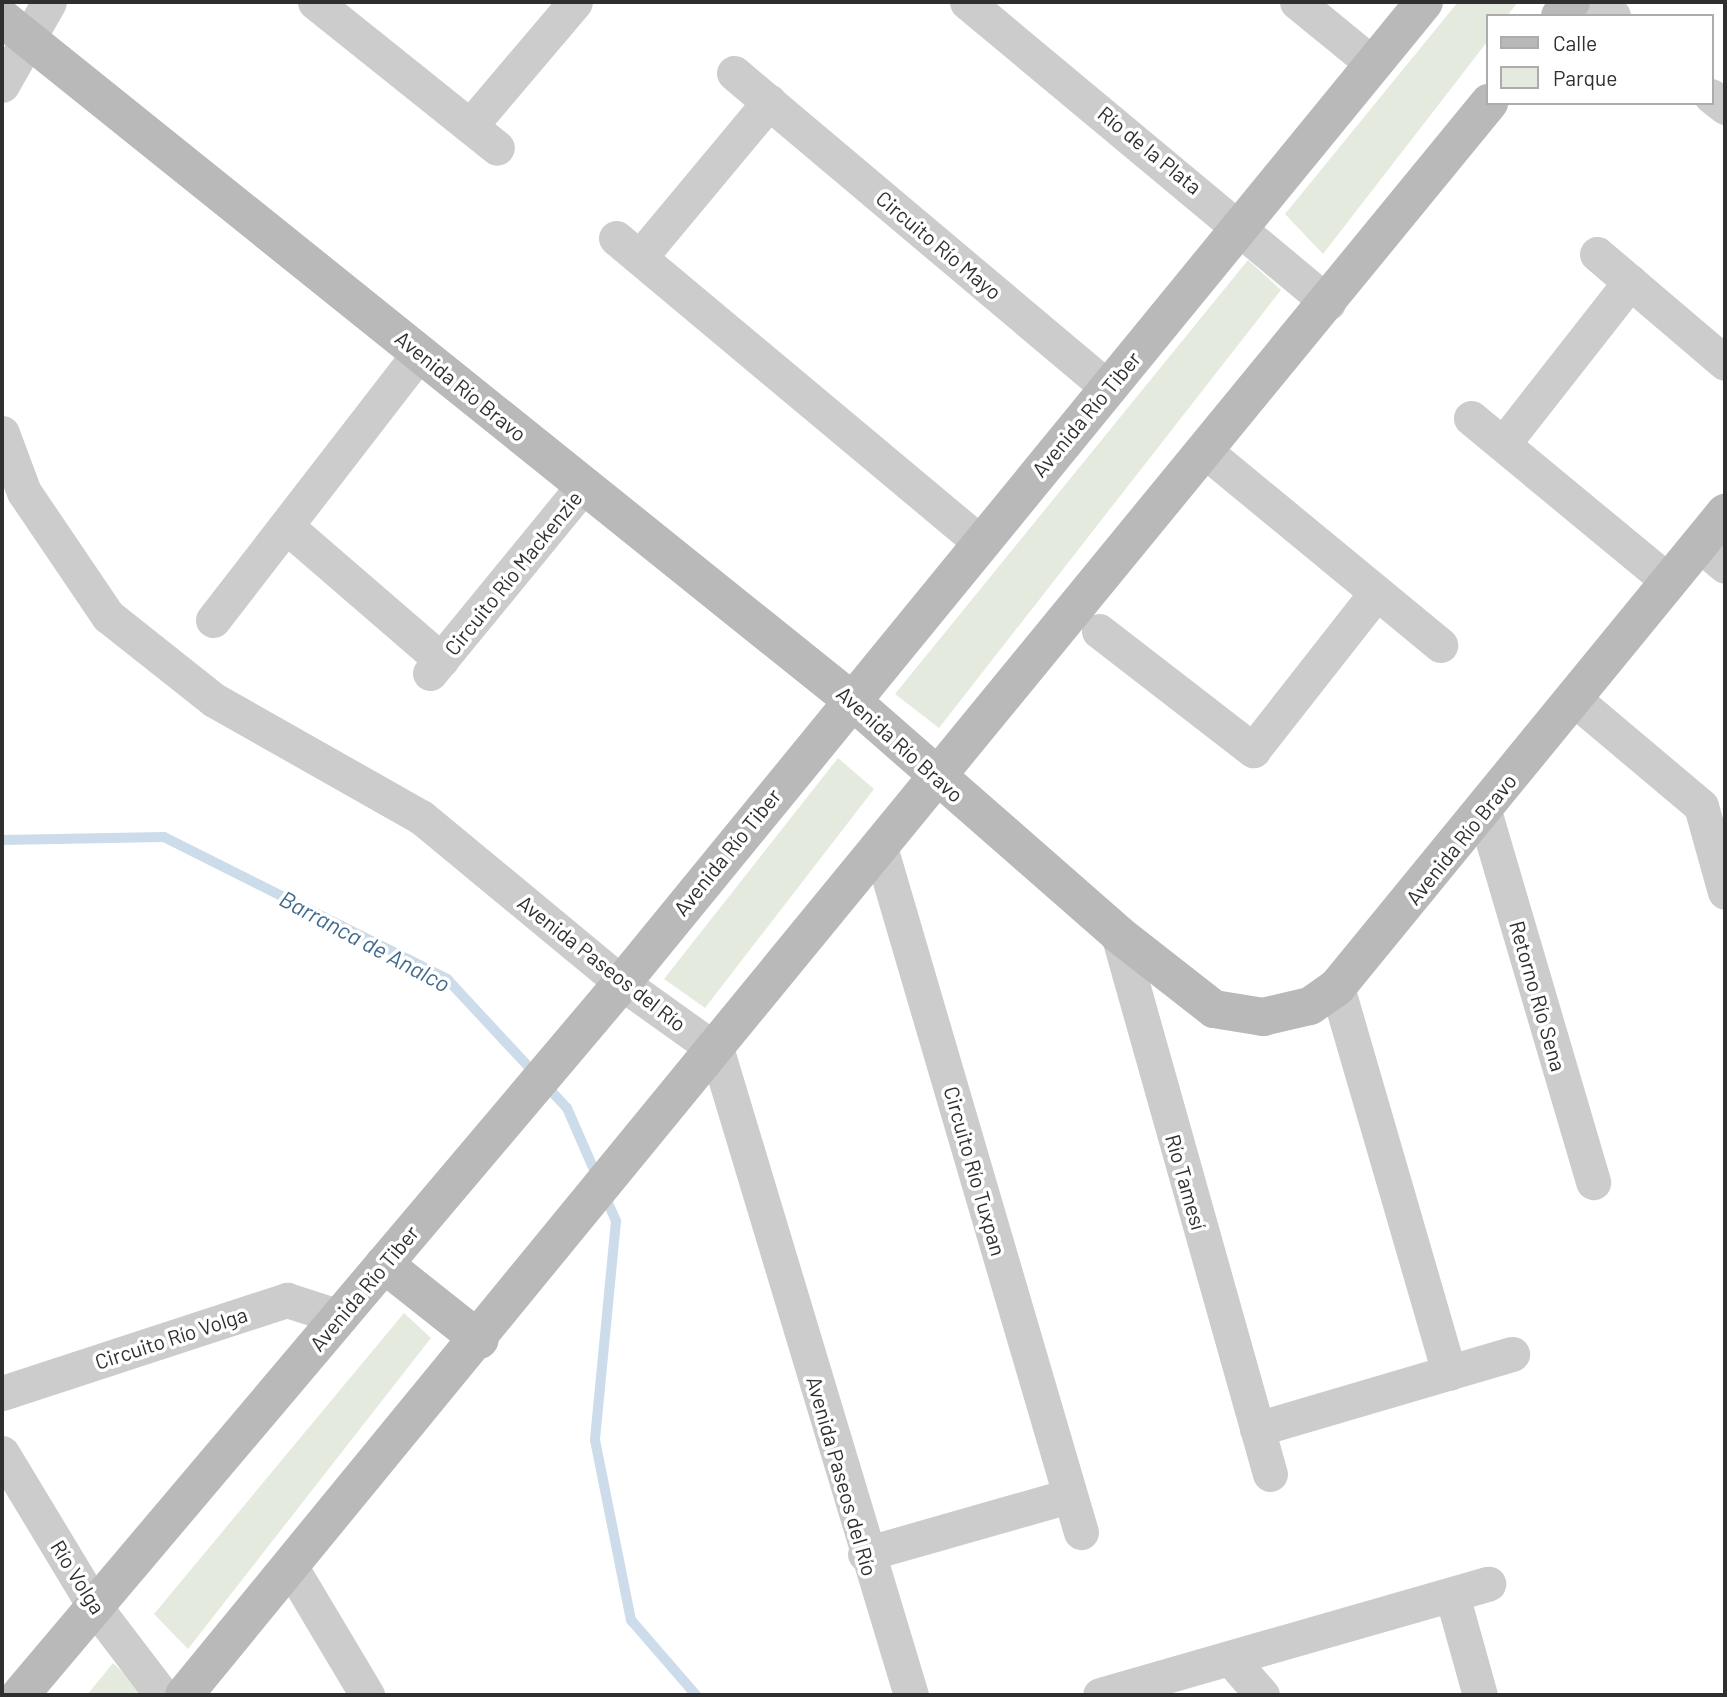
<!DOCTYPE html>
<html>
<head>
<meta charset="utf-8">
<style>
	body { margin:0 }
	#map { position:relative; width:1727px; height:1697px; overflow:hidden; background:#fff; font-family:Barlow,sans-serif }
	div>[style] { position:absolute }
	.green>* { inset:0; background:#e4ebde }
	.stream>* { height:10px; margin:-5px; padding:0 5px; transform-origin:5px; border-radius:5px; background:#ccdcea }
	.street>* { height:35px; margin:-17.5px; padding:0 17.5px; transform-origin:17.5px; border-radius:17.5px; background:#ccc }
	.secondary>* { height:38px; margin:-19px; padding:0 19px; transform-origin:19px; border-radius:19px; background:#b9b9b9 }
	span { translate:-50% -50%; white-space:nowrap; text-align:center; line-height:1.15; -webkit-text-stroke:7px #fff; paint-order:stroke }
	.street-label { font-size:21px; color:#2f2f2f }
	.water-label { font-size:23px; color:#426a8c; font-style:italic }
	.frame { position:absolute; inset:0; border:4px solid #2f2f2f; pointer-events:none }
	.legend { position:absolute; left:1486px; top:14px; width:228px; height:91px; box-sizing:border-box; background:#fff; border:2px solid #acacac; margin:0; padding:9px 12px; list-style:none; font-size:21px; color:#2f2f2f }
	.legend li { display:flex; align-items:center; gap:14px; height:35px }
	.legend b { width:35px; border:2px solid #acacac }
</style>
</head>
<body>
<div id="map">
	<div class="green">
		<div style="clip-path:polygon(1458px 2px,1518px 2px,1507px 16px,1487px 16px,1487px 42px,1323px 254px,1285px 214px)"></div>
		<div style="clip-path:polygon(1248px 260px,1281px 290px,939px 728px,895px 694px)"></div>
		<div style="clip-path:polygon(838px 758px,874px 789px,705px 1008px,664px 979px)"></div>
		<div style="clip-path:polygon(404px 1313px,431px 1338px,188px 1649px,154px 1614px)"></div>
		<div style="clip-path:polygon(113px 1663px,147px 1695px,87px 1695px)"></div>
	</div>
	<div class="stream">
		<div style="left:2px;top:840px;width:162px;rotate:-1.1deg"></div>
		<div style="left:164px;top:837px;width:317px;rotate:26.6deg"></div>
		<div style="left:447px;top:979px;width:176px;rotate:47.1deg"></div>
		<div style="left:567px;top:1108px;width:77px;rotate:66.4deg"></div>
		<div style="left:604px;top:1194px;width:30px;rotate:66deg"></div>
		<div style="left:616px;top:1221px;width:220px;rotate:95.5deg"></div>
		<div style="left:595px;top:1440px;width:184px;rotate:78.7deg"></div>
		<div style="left:631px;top:1620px;width:99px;rotate:49.1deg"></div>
	</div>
	<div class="street">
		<div style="left:315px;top:2px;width:233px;rotate:38.7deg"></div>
		<div style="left:967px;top:2px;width:470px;rotate:39.8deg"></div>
		<div style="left:1297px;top:2px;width:98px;rotate:39.2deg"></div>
		<div style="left:1596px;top:2px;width:22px;rotate:39deg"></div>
		<div style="left:734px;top:73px;width:489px;rotate:40.1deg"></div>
		<div style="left:2px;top:85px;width:95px;rotate:-60.5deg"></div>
		<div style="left:1711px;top:96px;width:18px;rotate:38deg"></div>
		<div style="left:470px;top:126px;width:162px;rotate:-49.7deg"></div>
		<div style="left:616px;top:238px;width:474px;rotate:39.9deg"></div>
		<div style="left:1597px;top:254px;width:168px;rotate:40.4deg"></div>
		<div style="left:640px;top:257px;width:202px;rotate:-50.2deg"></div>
		<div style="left:1471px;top:418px;width:257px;rotate:39.6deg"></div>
		<div style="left:2px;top:433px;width:63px;rotate:69.6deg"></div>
		<div style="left:24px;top:492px;width:150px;rotate:55.9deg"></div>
		<div style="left:108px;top:616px;width:135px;rotate:38.4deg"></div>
		<div style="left:214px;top:700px;width:238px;rotate:29.5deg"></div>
		<div style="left:421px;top:817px;width:261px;rotate:39.6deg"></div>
		<div style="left:622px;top:983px;width:117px;rotate:35.6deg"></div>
		<div style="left:717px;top:1051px;width:673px;rotate:73.24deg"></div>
		<div style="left:1503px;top:444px;width:206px;rotate:-51.9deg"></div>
		<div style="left:1205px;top:451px;width:305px;rotate:39.5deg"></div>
		<div style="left:286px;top:526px;width:205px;rotate:40.8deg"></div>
		<div style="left:1699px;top:544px;width:34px;rotate:40deg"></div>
		<div style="left:213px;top:620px;width:337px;rotate:-52.3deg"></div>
		<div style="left:1099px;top:631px;width:195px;rotate:37.7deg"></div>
		<div style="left:1253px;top:750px;width:199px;rotate:-51.9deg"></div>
		<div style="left:430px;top:673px;width:243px;rotate:-50.7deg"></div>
		<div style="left:1574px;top:699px;width:166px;rotate:40.1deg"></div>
		<div style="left:1701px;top:806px;width:89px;rotate:74.4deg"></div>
		<div style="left:1484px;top:811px;width:387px;rotate:73.6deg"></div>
		<div style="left:880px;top:847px;width:714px;rotate:73.65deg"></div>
		<div style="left:1118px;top:934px;width:561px;rotate:74.28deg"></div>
		<div style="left:1337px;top:987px;width:402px;rotate:73.8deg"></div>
		<div style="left:2px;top:1393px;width:300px;rotate:-18.1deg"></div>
		<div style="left:287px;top:1300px;width:56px;rotate:17.8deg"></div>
		<div style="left:1257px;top:1429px;width:266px;rotate:-16.4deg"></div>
		<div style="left:2px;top:1453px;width:180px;rotate:58.9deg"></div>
		<div style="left:95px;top:1607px;width:111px;rotate:52.7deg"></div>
		<div style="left:865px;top:1554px;width:212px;rotate:-15.9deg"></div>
		<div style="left:292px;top:1569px;width:147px;rotate:59.2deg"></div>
		<div style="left:1452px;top:1595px;width:104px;rotate:74.4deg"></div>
		<div style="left:1230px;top:1658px;width:49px;rotate:49.1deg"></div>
		<div style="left:1100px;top:1695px;width:404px;rotate:-16deg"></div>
	</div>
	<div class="secondary">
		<div style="left:1560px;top:16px;width:18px;rotate:-52deg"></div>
		<div style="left:2px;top:18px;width:1088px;rotate:38.77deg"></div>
		<div style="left:850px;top:699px;width:356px;rotate:41.2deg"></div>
		<div style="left:1118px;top:934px;width:122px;rotate:38deg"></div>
		<div style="left:1214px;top:1009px;width:50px;rotate:9.3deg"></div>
		<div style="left:1263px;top:1017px;width:48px;rotate:-13.2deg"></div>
		<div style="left:1310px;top:1006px;width:33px;rotate:-35deg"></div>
		<div style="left:1337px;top:987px;width:613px;rotate:-50.7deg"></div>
		<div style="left:384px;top:1264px;width:122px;rotate:38.4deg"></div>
		<div style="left:20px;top:1695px;width:932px;rotate:-49.79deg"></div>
		<div style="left:622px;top:983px;width:1267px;rotate:-50.73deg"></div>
		<div style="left:184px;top:1695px;width:2059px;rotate:-50.66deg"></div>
	</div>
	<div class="street-label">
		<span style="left:1150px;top:150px;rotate:39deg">Río de la Plata</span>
		<span style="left:939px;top:245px;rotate:40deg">Circuito Río Mayo</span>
		<span style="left:461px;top:386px;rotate:39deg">Avenida Río Bravo</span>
		<span style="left:1086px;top:414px;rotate:-50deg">Avenida Río Tiber</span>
		<span style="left:513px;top:573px;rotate:-51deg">Circuito Río Mackenzie</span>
		<span style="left:900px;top:744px;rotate:42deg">Avenida Río Bravo</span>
		<span style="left:1461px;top:839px;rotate:-51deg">Avenida Río Bravo</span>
		<span style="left:727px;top:852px;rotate:-51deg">Avenida Río Tiber</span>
		<span style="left:602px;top:963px;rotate:38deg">Avenida Paseos del Río</span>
		<span style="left:1538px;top:996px;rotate:74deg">Retorno Río Sena</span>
		<span style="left:975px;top:1171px;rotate:74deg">Circuito Río Tuxpan</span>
		<span style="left:1186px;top:1182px;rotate:74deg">Río Tamesí</span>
		<span style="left:364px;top:1288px;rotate:-50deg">Avenida Río Tiber</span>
		<span style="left:171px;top:1338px;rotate:-18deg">Circuito Río Volga</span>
		<span style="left:842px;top:1476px;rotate:74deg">Avenida Paseos del Río</span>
		<span style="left:78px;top:1577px;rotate:58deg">Río Volga</span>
	</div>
	<div class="water-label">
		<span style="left:365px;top:941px;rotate:28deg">Barranca de Analco</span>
	</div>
	<div class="frame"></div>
	<ul class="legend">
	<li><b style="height:9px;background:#b9b9b9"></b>Calle</li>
	<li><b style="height:19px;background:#e4ebde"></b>Parque</li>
	</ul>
</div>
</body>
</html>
